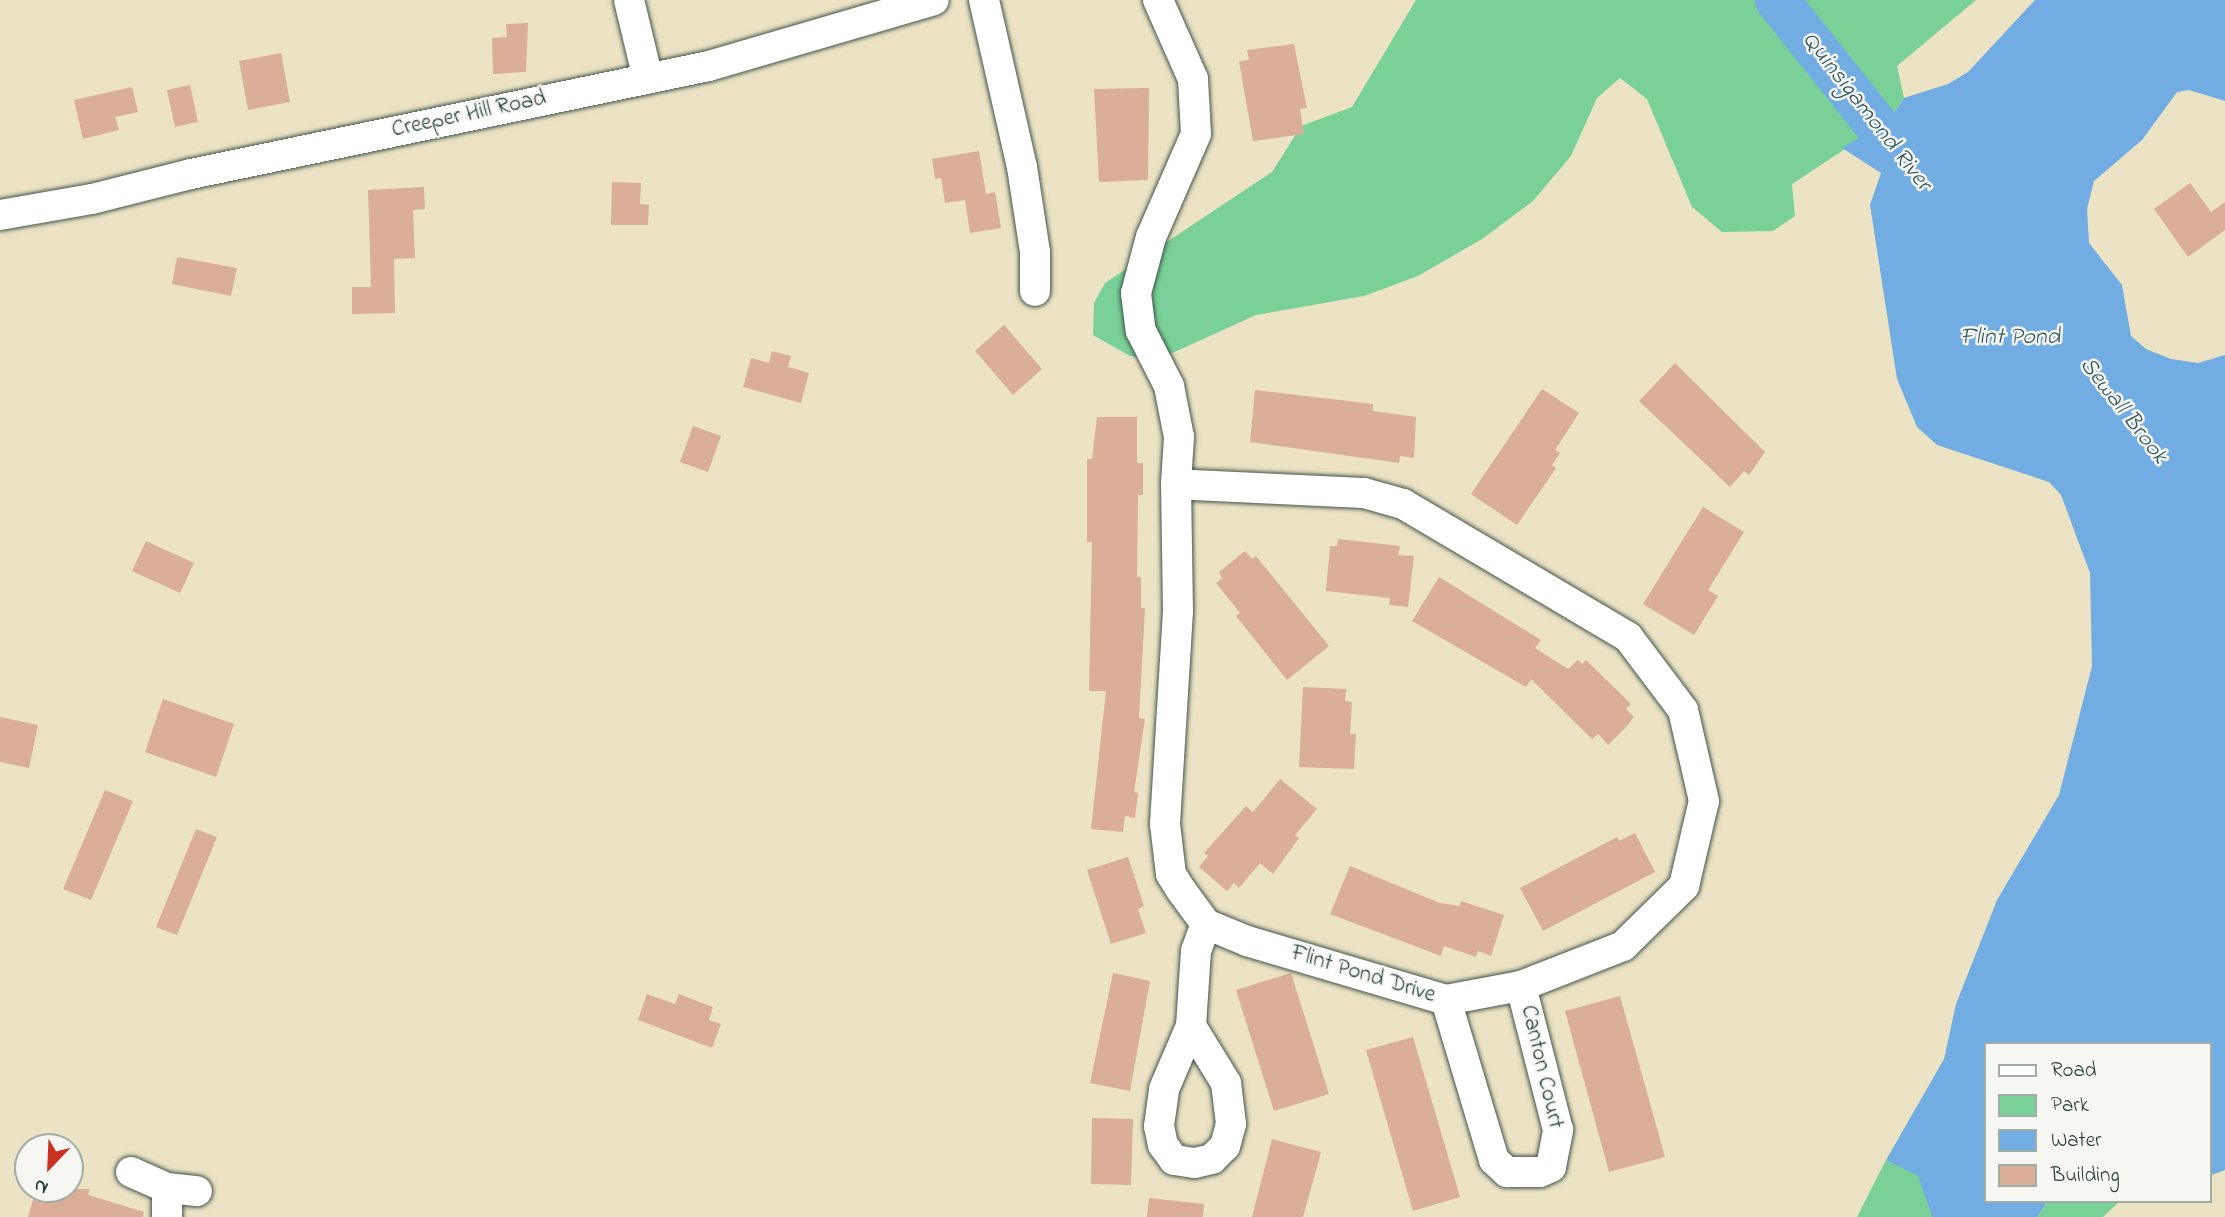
<!DOCTYPE html>
<html>
<head>
<meta charset="utf-8">
<style>
	body { margin:0 }
	#map { position:relative; width:2225px; height:1217px; overflow:hidden; background:#ece3c4; font-family:"Indie Flower",sans-serif }
	div>[style] { position:absolute }
	.green>* { inset:0; background:#79d197 }
	.water>* { inset:0; background:#71ade3 }
	.river>* { height:44px; margin:-22px; padding:0 22px; transform-origin:22px; border-radius:22px; background:#71ade3 }
	.building>* { inset:0; background:#daae97 }
	.roads { filter:drop-shadow(0 0 2px #3e564a) drop-shadow(0 0 2px #3e564a) }
	.minor>* { height:30px; margin:-15px; padding:0 15px; transform-origin:15px; border-radius:15px; background:#fff }
	span { translate:-50% -50%; white-space:nowrap; text-align:center; line-height:1.15; -webkit-text-stroke:5px #f6f6f2; paint-order:stroke }
	.street-label { font-size:23px; color:#1f3d34 }
	.water-label { font-size:24px; color:#345960; font-style:italic }
	.legend { position:absolute; left:1984px; top:1042px; width:228px; height:161px; box-sizing:border-box; background:#f6f6f2; border:2px solid #a0aca6; margin:0; padding:9px 12px; list-style:none; font-size:21px; color:#1f3d34 }
	.legend li { display:flex; align-items:center; gap:14px; height:35px }
	.legend b { width:35px; border:2px solid #a0aca6 }
	.north { position:absolute; left:14px; top:1133px; width:70px; height:70px; box-sizing:border-box; background:#f6f6f2; border:2px solid #a0aca6; border-radius:50%; rotate:203deg; font-size:19px; font-weight:700; line-height:28px; text-align:center; color:#1f3d34 }
	.north::after { content:''; display:block; margin:auto; width:24px; height:32px; background:#c8321e; clip-path:polygon(50% 0,100% 100%,50% 72%,0 100%) }
</style>
</head>
<body>
<div id="map">
	<div class="green">
		<div style="clip-path:polygon(1416px 0,1976px 0,1897px 66px,1904px 98px,1889px 120px,1792px 184px,1795px 216px,1773px 231px,1722px 232px,1692px 207px,1647px 99px,1620px 78px,1597px 98px,1571px 156px,1533px 201px,1482px 239px,1418px 276px,1364px 296px,1256px 315px,1157px 360px,1130px 356px,1093px 335px,1094px 303px,1105px 283px,1272px 172px,1301px 126px,1352px 107px)"></div>
		<div style="clip-path:polygon(1886px 1160px,1919px 1176px,1932px 1217px,1857px 1217px)"></div>
		<div style="clip-path:polygon(2048px 1201px,2120px 1201px,2103px 1217px,2037px 1217px)"></div>
	</div>
	<div class="water">
		<div style="clip-path:polygon(2035px 0,2225px 0,2225px 101px,2189px 90px,2177px 92px,2142px 140px,2094px 181px,2087px 209px,2089px 243px,2122px 285px,2131px 336px,2146px 349px,2171px 359px,2198px 363px,2225px 355px,2225px 1170px,2209px 1176px,2209px 1044px,1985px 1044px,1985px 1201px,2048px 1201px,2037px 1217px,1932px 1217px,1918px 1176px,1886px 1160px,1944px 1059px,1956px 1004px,1997px 900px,2059px 795px,2092px 666px,2090px 573px,2061px 495px,2049px 482px,1937px 445px,1917px 427px,1897px 379px,1870px 205px,1881px 173px,1842px 148px,1889px 120px,1904px 98px,1948px 84px,1968px 72px)"></div>
	</div>
	<div class="river">
		<div style="left:1777px;top:0;width:220px;rotate:51.5deg"></div>
	</div>
	<div class="building">
		<div style="clip-path:polygon(528px 23px,526px 72px,493px 74px,492px 38px,507px 37px,506px 24px)"></div>
		<div style="clip-path:polygon(1294px 44px,1307px 108px,1300px 109px,1304px 134px,1253px 141px,1239px 61px,1249px 60px,1247px 50px)"></div>
		<div style="clip-path:polygon(281px 53px,290px 102px,248px 110px,239px 61px)"></div>
		<div style="clip-path:polygon(190px 85px,198px 122px,175px 127px,167px 90px)"></div>
		<div style="clip-path:polygon(132px 87px,138px 112px,115px 117px,119px 130px,83px 139px,74px 100px)"></div>
		<div style="clip-path:polygon(1149px 88px,1148px 180px,1099px 182px,1094px 89px)"></div>
		<div style="clip-path:polygon(979px 151px,986px 194px,995px 192px,1001px 228px,970px 233px,965px 200px,945px 203px,941px 178px,935px 179px,932px 159px)"></div>
		<div style="clip-path:polygon(612px 182px,641px 183px,640px 204px,649px 205px,648px 225px,611px 225px)"></div>
		<div style="clip-path:polygon(2190px 183px,2211px 212px,2225px 202px,2225px 230px,2188px 257px,2154px 209px)"></div>
		<div style="clip-path:polygon(424px 187px,425px 209px,413px 210px,415px 258px,394px 259px,395px 313px,352px 314px,352px 287px,371px 287px,368px 190px)"></div>
		<div style="clip-path:polygon(177px 257px,237px 268px,231px 296px,172px 284px)"></div>
		<div style="clip-path:polygon(1004px 325px,1042px 369px,1013px 395px,975px 351px)"></div>
		<div style="clip-path:polygon(772px 351px,791px 356px,788px 367px,809px 373px,801px 403px,743px 387px,751px 358px,769px 363px)"></div>
		<div style="clip-path:polygon(1675px 363px,1765px 452px,1749px 475px,1744px 471px,1730px 487px,1639px 401px)"></div>
		<div style="clip-path:polygon(1542px 389px,1579px 413px,1555px 450px,1560px 453px,1552px 465px,1556px 468px,1517px 525px,1471px 494px)"></div>
		<div style="clip-path:polygon(1255px 390px,1373px 404px,1373px 411px,1416px 417px,1414px 458px,1400px 456px,1399px 463px,1250px 442px)"></div>
		<div style="clip-path:polygon(1097px 417px,1137px 417px,1137px 463px,1143px 463px,1143px 495px,1138px 495px,1137px 577px,1141px 577px,1141px 608px,1145px 608px,1139px 718px,1145px 719px,1134px 792px,1138px 793px,1135px 818px,1125px 816px,1123px 832px,1091px 829px,1106px 691px,1089px 691px,1092px 542px,1087px 542px,1087px 459px,1092px 459px)"></div>
		<div style="clip-path:polygon(693px 426px,721px 436px,708px 472px,680px 462px)"></div>
		<div style="clip-path:polygon(1703px 507px,1744px 532px,1708px 590px,1718px 596px,1694px 635px,1643px 604px)"></div>
		<div style="clip-path:polygon(1338px 539px,1400px 546px,1398px 555px,1414px 556px,1408px 607px,1389px 605px,1390px 598px,1326px 591px,1330px 546px,1337px 546px)"></div>
		<div style="clip-path:polygon(146px 541px,194px 563px,180px 593px,132px 571px)"></div>
		<div style="clip-path:polygon(1245px 551px,1252px 559px,1256px 556px,1329px 646px,1287px 680px,1236px 616px,1240px 613px,1216px 583px,1222px 578px,1219px 572px)"></div>
		<div style="clip-path:polygon(1439px 577px,1541px 640px,1535px 648px,1568px 669px,1578px 660px,1582px 664px,1586px 660px,1631px 704px,1626px 709px,1634px 717px,1629px 724px,1608px 745px,1598px 734px,1592px 739px,1531px 679px,1526px 687px,1412px 621px)"></div>
		<div style="clip-path:polygon(1303px 687px,1346px 689px,1345px 701px,1352px 702px,1350px 734px,1356px 734px,1354px 769px,1299px 767px)"></div>
		<div style="clip-path:polygon(163px 699px,234px 724px,216px 777px,145px 752px)"></div>
		<div style="clip-path:polygon(0 717px,38px 725px,29px 768px,0 762px)"></div>
		<div style="clip-path:polygon(1280px 779px,1317px 809px,1295px 835px,1299px 838px,1273px 874px,1260px 863px,1239px 888px,1234px 883px,1227px 891px,1199px 867px,1208px 856px,1204px 853px,1246px 806px,1253px 812px)"></div>
		<div style="clip-path:polygon(105px 790px,133px 801px,91px 900px,63px 889px)"></div>
		<div style="clip-path:polygon(196px 829px,217px 837px,177px 935px,156px 927px)"></div>
		<div style="clip-path:polygon(1635px 833px,1655px 872px,1543px 931px,1520px 888px,1617px 837px,1619px 841px)"></div>
		<div style="clip-path:polygon(1128px 857px,1144px 906px,1138px 909px,1146px 933px,1111px 944px,1087px 870px)"></div>
		<div style="clip-path:polygon(1350px 866px,1440px 903px,1460px 906px,1461px 901px,1504px 915px,1491px 956px,1478px 951px,1476px 957px,1444px 946px,1441px 956px,1330px 914px)"></div>
		<div style="clip-path:polygon(1113px 973px,1150px 981px,1130px 1091px,1090px 1083px)"></div>
		<div style="clip-path:polygon(1291px 973px,1329px 1094px,1274px 1111px,1236px 990px)"></div>
		<div style="clip-path:polygon(647px 994px,675px 1004px,679px 994px,713px 1007px,709px 1020px,721px 1024px,712px 1048px,638px 1020px)"></div>
		<div style="clip-path:polygon(1620px 996px,1665px 1157px,1609px 1172px,1565px 1011px)"></div>
		<div style="clip-path:polygon(1413px 1037px,1460px 1197px,1413px 1211px,1366px 1050px)"></div>
		<div style="clip-path:polygon(1092px 1118px,1133px 1119px,1131px 1185px,1091px 1184px)"></div>
		<div style="clip-path:polygon(1272px 1139px,1321px 1152px,1303px 1217px,1252px 1217px)"></div>
		<div style="clip-path:polygon(36px 1189px,90px 1189px,88px 1195px,144px 1212px,143px 1217px,28px 1217px)"></div>
		<div style="clip-path:polygon(1149px 1198px,1204px 1204px,1203px 1217px,1147px 1217px)"></div>
	</div>
	<div class="roads">
		<div class="minor">
			<div style="left:629px;top:0;width:81px;rotate:76.5deg"></div>
			<div style="left:984px;top:0;width:171px;rotate:77.2deg"></div>
			<div style="left:1022px;top:167px;width:86px;rotate:81.3deg"></div>
			<div style="left:1035px;top:252px;width:39px;rotate:90deg"></div>
			<div style="left:1158px;top:0;width:86px;rotate:66.1deg"></div>
			<div style="left:1193px;top:79px;width:55px;rotate:86.9deg"></div>
			<div style="left:1196px;top:134px;width:112px;rotate:113.6deg"></div>
			<div style="left:1151px;top:237px;width:58px;rotate:105deg"></div>
			<div style="left:1136px;top:293px;width:38px;rotate:83deg"></div>
			<div style="left:1141px;top:331px;width:62px;rotate:63deg"></div>
			<div style="left:1169px;top:386px;width:52px;rotate:78.9deg"></div>
			<div style="left:1179px;top:437px;width:47px;rotate:93.7deg"></div>
			<div style="left:1176px;top:484px;width:127px;rotate:89.1deg"></div>
			<div style="left:1178px;top:611px;width:213px;rotate:93.5deg"></div>
			<div style="left:1165px;top:824px;width:50px;rotate:83.2deg"></div>
			<div style="left:1171px;top:874px;width:19px;rotate:58deg"></div>
			<div style="left:1181px;top:890px;width:42px;rotate:53.7deg"></div>
			<div style="left:1206px;top:924px;width:44px;rotate:22.5deg"></div>
			<div style="left:1247px;top:941px;width:208px;rotate:16.5deg"></div>
			<div style="left:1446px;top:1000px;width:76px;rotate:-10.6deg"></div>
			<div style="left:1521px;top:986px;width:110px;rotate:-21.4deg"></div>
			<div style="left:1623px;top:946px;width:86px;rotate:-44.5deg"></div>
			<div style="left:1684px;top:886px;width:87px;rotate:-76.8deg"></div>
			<div style="left:1704px;top:801px;width:93px;rotate:-103deg"></div>
			<div style="left:1683px;top:710px;width:91px;rotate:-127deg"></div>
			<div style="left:1628px;top:637px;width:261px;rotate:-149.4deg"></div>
			<div style="left:1403px;top:504px;width:41px;rotate:-164.2deg"></div>
			<div style="left:1364px;top:493px;width:188px;rotate:-177.3deg"></div>
			<div style="left:0;top:215px;width:93px;rotate:-9.9deg"></div>
			<div style="left:92px;top:199px;width:102px;rotate:-14.2deg"></div>
			<div style="left:191px;top:174px;width:529px;rotate:-11.78deg"></div>
			<div style="left:709px;top:66px;width:234px;rotate:-16.3deg"></div>
			<div style="left:1446px;top:1000px;width:167px;rotate:73.3deg"></div>
			<div style="left:1494px;top:1160px;width:18px;rotate:43deg"></div>
			<div style="left:1507px;top:1172px;width:33px"></div>
			<div style="left:1540px;top:1172px;width:12px;rotate:-24deg"></div>
			<div style="left:1551px;top:1167px;width:38px;rotate:-79deg"></div>
			<div style="left:1558px;top:1130px;width:149px;rotate:-104.4deg"></div>
			<div style="left:1191px;top:1026px;width:67px;rotate:58.4deg"></div>
			<div style="left:1226px;top:1083px;width:41px;rotate:83deg"></div>
			<div style="left:1231px;top:1124px;width:23px;rotate:105deg"></div>
			<div style="left:1225px;top:1146px;width:18px;rotate:135deg"></div>
			<div style="left:1212px;top:1159px;width:18px;rotate:167deg"></div>
			<div style="left:1194px;top:1163px;width:20px;rotate:-171deg"></div>
			<div style="left:1174px;top:1160px;width:19px;rotate:-126deg"></div>
			<div style="left:1163px;top:1145px;width:19px;rotate:-102deg"></div>
			<div style="left:1159px;top:1126px;width:37px;rotate:-82deg"></div>
			<div style="left:1164px;top:1089px;width:69px;rotate:-66.8deg"></div>
			<div style="left:1191px;top:1026px;width:75px;rotate:-86.2deg"></div>
			<div style="left:1196px;top:951px;width:29px;rotate:-70deg"></div>
			<div style="left:131px;top:1172px;width:39px;rotate:24deg"></div>
			<div style="left:167px;top:1188px;width:29px;rotate:90deg"></div>
			<div style="left:167px;top:1188px;width:30px;rotate:6deg"></div>
		</div>
	</div>
	<div class="street-label">
		<span style="left:469px;top:115px;rotate:-12deg">Creeper Hill Road</span>
		<span style="left:1363px;top:975px;rotate:17deg">Flint Pond Drive</span>
		<span style="left:1541px;top:1067px;rotate:77deg">Canton Court</span>
	</div>
	<div class="water-label">
		<span style="left:1866px;top:112px;rotate:52deg">Quinsigamond River</span>
		<span style="left:2010px;top:338px">Flint Pond</span>
		<span style="left:2123px;top:411px;rotate:52deg">Sewall Brook</span>
	</div>
	<ul class="legend">
	<li><b style="height:9px;background:#fff"></b>Road</li>
	<li><b style="height:19px;background:#79d197"></b>Park</li>
	<li><b style="height:19px;background:#71ade3"></b>Water</li>
	<li><b style="height:19px;background:#daae97"></b>Building</li>
	</ul>
	<div class="north">N</div>
</div>
</body>
</html>
